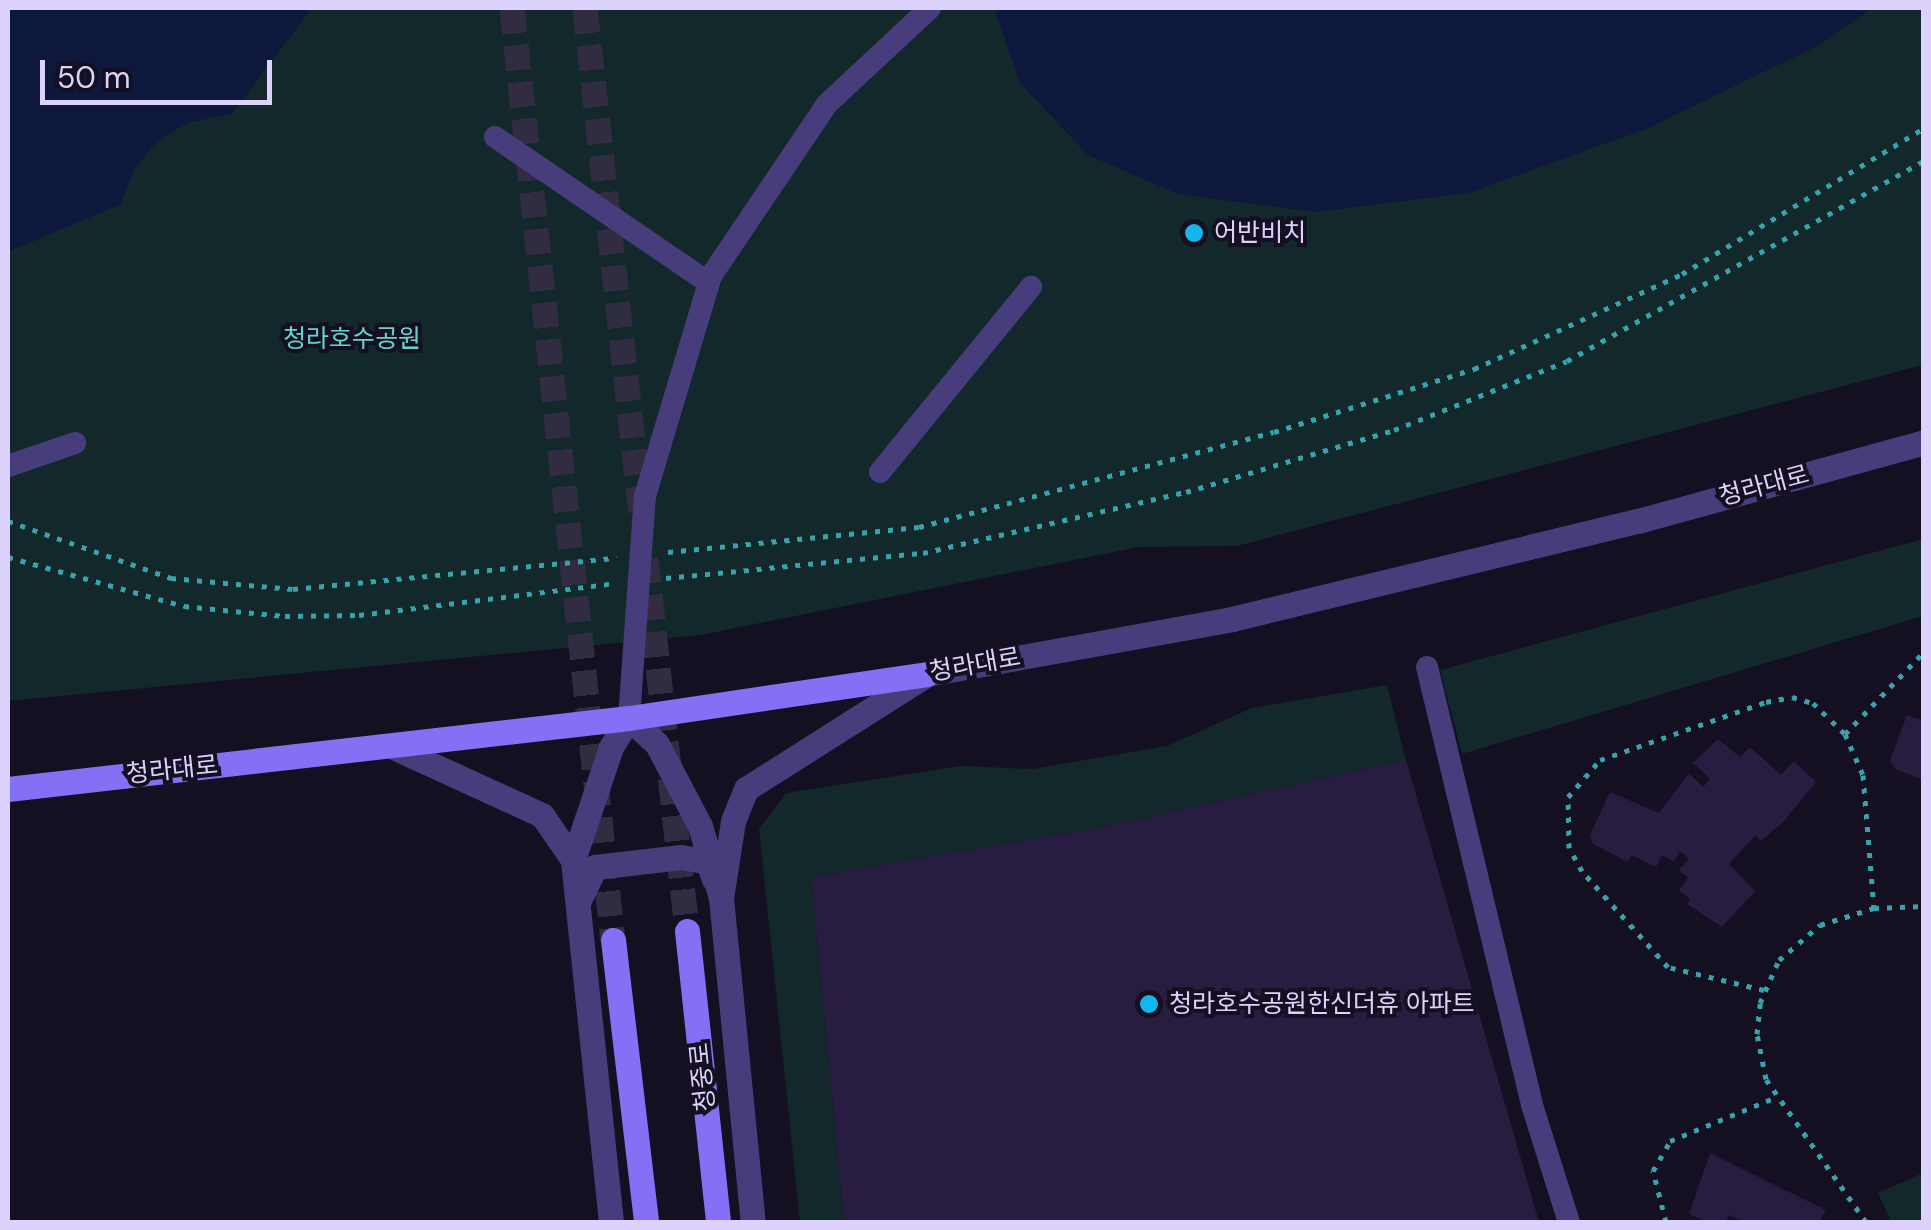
<!DOCTYPE html>
<html>
<head>
<meta charset="utf-8">
<style>
	body { margin:0 }
	#map { position:relative; width:1931px; height:1230px; overflow:hidden; background:#140f21; font-family:"DM Sans","Noto Sans KR",sans-serif }
	div>[style] { position:absolute }
	.green>* { inset:0; background:#12282a }
	.water>* { inset:0; background:#0d183c }
	.building>* { inset:0; background:#281c40 }
	.secondary-tunnel>* { height:25px; margin-top:-12.5px; transform-origin:0; background:repeating-linear-gradient(90deg,#322c42 0 25px,transparent 0 37px) }
	.path>* { height:5px; margin-top:-2.5px; transform-origin:0; background:repeating-linear-gradient(90deg,#37a3ab 0 5px,transparent 0 13px) }
	.pedestrian>* { height:22px; margin:-11px; padding:0 11px; transform-origin:11px; border-radius:11px; background:#483d7c }
	.tertiary>* { height:25px; margin:-12.5px; padding:0 12.5px; transform-origin:12.5px; border-radius:12.5px; background:#483d7c }
	.secondary>* { height:25px; margin:-12.5px; padding:0 12.5px; transform-origin:12.5px; border-radius:12.5px; background:#8470f5 }
	.dots>* { width:28px; height:28px; translate:-50% -50%; box-sizing:border-box; border:5px solid #140f21; border-radius:50% }
	span { translate:-50% -50%; white-space:nowrap; text-align:center; line-height:1.15; -webkit-text-stroke:8px #140f21; paint-order:stroke }
	.poi-label { font-size:25px; color:#dcd2fc }
	.left { translate:0 -50%; text-align:left }
	.park-label { font-size:25px; color:#64d6c8 }
	.street-label { font-size:25px; color:#dcd2fc }
	.frame { position:absolute; inset:0; border:10px solid #dcd2fc; pointer-events:none }
	.scale { position:absolute; left:40px; top:60px; width:232px; height:45px; box-sizing:border-box; border:5px solid #dcd2fc; border-top:0; padding-left:12px; font-size:30px; line-height:35px; white-space:nowrap; color:#dcd2fc; -webkit-text-stroke:8px #140f21; paint-order:stroke }
</style>
</head>
<body>
<div id="map">
	<div class="green">
		<div style="clip-path:polygon(8px 8px,1923px 8px,1923px 365px,1237px 546px,1139px 547px,701px 635px,8px 701px)"></div>
		<div style="clip-path:polygon(1923px 539px,1923px 616px,1462px 754px,1440px 670px)"></div>
		<div style="clip-path:polygon(1387px 685px,1406px 760px,1107px 826px,811px 877px,844px 1222px,800px 1222px,759px 829px,786px 793px,961px 766px,1032px 769px,1167px 746px,1252px 708px)"></div>
		<div style="clip-path:polygon(1923px 1173px,1923px 1222px,1891px 1222px,1878px 1193px)"></div>
	</div>
	<div class="water">
		<div style="clip-path:polygon(8px 8px,312px 8px,232px 114px,190px 122px,158px 140px,133px 171px,121px 204px,8px 252px)"></div>
		<div style="clip-path:polygon(994px 8px,1872px 8px,1821px 44px,1646px 129px,1468px 193px,1316px 212px,1178px 194px,1088px 155px,1020px 83px)"></div>
	</div>
	<div class="building">
		<div style="clip-path:polygon(1907px 715px,1924px 721px,1924px 780px,1895px 769px,1890px 760px)"></div>
		<div style="clip-path:polygon(1718px 739px,1740px 757px,1750px 747px,1781px 775px,1794px 761px,1816px 782px,1784px 821px,1761px 841px,1755px 835px,1729px 864px,1755px 891px,1722px 927px,1687px 904px,1690px 899px,1679px 890px,1688px 878px,1679px 870px,1689px 858px,1680px 851px,1674px 862px,1662px 855px,1656px 867px,1631px 855px,1628px 862px,1593px 844px,1590px 835px,1610px 792px,1659px 813px,1689px 773px,1703px 787px,1710px 779px,1693px 763px)"></div>
		<div style="clip-path:polygon(1406px 760px,1539px 1222px,844px 1222px,811px 877px,1107px 826px)"></div>
		<div style="clip-path:polygon(1710px 1153px,1826px 1210px,1819px 1222px,1744px 1222px,1729px 1215px,1725px 1222px,1706px 1222px,1689px 1214px)"></div>
	</div>
	<div class="secondary-tunnel">
		<div style="left:512px;top:8px;width:937px;rotate:83.82deg"></div>
		<div style="left:585px;top:8px;width:509px;rotate:83.68deg"></div>
		<div style="left:646px;top:558px;width:375px;rotate:83.7deg"></div>
	</div>
	<div class="path">
		<div style="left:8px;top:521px;width:173px;rotate:19.3deg"></div>
		<div style="left:171px;top:578px;width:122px;rotate:5.2deg"></div>
		<div style="left:293px;top:589px;width:325px;rotate:-5.5deg"></div>
		<div style="left:668px;top:552px;width:252px;rotate:-5.7deg"></div>
		<div style="left:919px;top:527px;width:367px;rotate:-15deg"></div>
		<div style="left:1274px;top:432px;width:210px;rotate:-17.5deg"></div>
		<div style="left:1474px;top:369px;width:229px;rotate:-24.5deg"></div>
		<div style="left:1682px;top:274px;width:283px;rotate:-31.1deg"></div>
		<div style="left:8px;top:557px;width:183px;rotate:15.6deg"></div>
		<div style="left:184px;top:606px;width:101px;rotate:5.7deg"></div>
		<div style="left:285px;top:616px;width:74px;rotate:-0.8deg"></div>
		<div style="left:359px;top:615px;width:258px;rotate:-7.1deg"></div>
		<div style="left:666px;top:578px;width:258px;rotate:-5.6deg"></div>
		<div style="left:923px;top:553px;width:270px;rotate:-13.1deg"></div>
		<div style="left:1186px;top:492px;width:217px;rotate:-16.6deg"></div>
		<div style="left:1394px;top:430px;width:186px;rotate:-21.7deg"></div>
		<div style="left:1567px;top:361px;width:409px;rotate:-29.3deg"></div>
		<div style="left:1845px;top:734px;width:45px;rotate:66.3deg"></div>
		<div style="left:1863px;top:775px;width:133px;rotate:85.3deg"></div>
		<div style="left:1764px;top:990px;width:99px;rotate:-166.5deg"></div>
		<div style="left:1668px;top:967px;width:129px;rotate:-131.9deg"></div>
		<div style="left:1582px;top:871px;width:26px;rotate:-119deg"></div>
		<div style="left:1569px;top:848px;width:51px;rotate:-91.1deg"></div>
		<div style="left:1568px;top:797px;width:49px;rotate:-49.1deg"></div>
		<div style="left:1600px;top:760px;width:176px;rotate:-19.3deg"></div>
		<div style="left:1766px;top:702px;width:26px;rotate:-11deg"></div>
		<div style="left:1792px;top:697px;width:22px;rotate:16deg"></div>
		<div style="left:1813px;top:703px;width:45px;rotate:44.1deg"></div>
		<div style="left:1845px;top:734px;width:114px;rotate:-46.1deg"></div>
		<div style="left:1666px;top:1222px;width:53px;rotate:-104.3deg"></div>
		<div style="left:1653px;top:1171px;width:34px;rotate:-60deg"></div>
		<div style="left:1670px;top:1141px;width:115px;rotate:-22.5deg"></div>
		<div style="left:1866px;top:1222px;width:174px;rotate:-125deg"></div>
		<div style="left:1766px;top:1079px;width:46px;rotate:-101.3deg"></div>
		<div style="left:1757px;top:1034px;width:31px;rotate:-84deg"></div>
		<div style="left:1760px;top:1003px;width:47px;rotate:-66.2deg"></div>
		<div style="left:1779px;top:960px;width:54px;rotate:-40.5deg"></div>
		<div style="left:1820px;top:925px;width:57px;rotate:-17.5deg"></div>
		<div style="left:1874px;top:908px;width:50px;rotate:-2.3deg"></div>
	</div>
	<div class="pedestrian">
		<div style="left:495px;top:137px;width:259px;rotate:34.3deg"></div>
		<div style="left:8px;top:466px;width:71px;rotate:-18.9deg"></div>
		<div style="left:880px;top:472px;width:239px;rotate:-50.8deg"></div>
		<div style="left:1427px;top:667px;width:450px;rotate:76.5deg"></div>
		<div style="left:1532px;top:1105px;width:123px;rotate:72.5deg"></div>
		<div style="left:629px;top:718px;width:223px;rotate:-85.9deg"></div>
		<div style="left:645px;top:496px;width:230px;rotate:-73.3deg"></div>
		<div style="left:711px;top:276px;width:207px;rotate:-56deg"></div>
		<div style="left:827px;top:104px;width:141px;rotate:-43deg"></div>
	</div>
	<div class="tertiary">
		<div style="left:391px;top:746px;width:166px;rotate:24.6deg"></div>
		<div style="left:542px;top:815px;width:55px;rotate:55.4deg"></div>
		<div style="left:721px;top:898px;width:78px;rotate:-81.1deg"></div>
		<div style="left:733px;top:821px;width:35px;rotate:-68deg"></div>
		<div style="left:746px;top:789px;width:214px;rotate:-32.4deg"></div>
		<div style="left:927px;top:674px;width:310px;rotate:-10.2deg"></div>
		<div style="left:1232px;top:619px;width:418px;rotate:-13.6deg"></div>
		<div style="left:1638px;top:521px;width:297px;rotate:-15.4deg"></div>
		<div style="left:579px;top:900px;width:37px;rotate:-64deg"></div>
		<div style="left:595px;top:867px;width:87px;rotate:-6.6deg"></div>
		<div style="left:681px;top:857px;width:27px;rotate:10deg"></div>
		<div style="left:708px;top:862px;width:18px;rotate:71deg"></div>
		<div style="left:611px;top:1222px;width:364px;rotate:-96deg"></div>
		<div style="left:573px;top:860px;width:119px;rotate:-71.4deg"></div>
		<div style="left:611px;top:747px;width:34px;rotate:-58deg"></div>
		<div style="left:629px;top:718px;width:38px;rotate:43deg"></div>
		<div style="left:657px;top:744px;width:93px;rotate:62.3deg"></div>
		<div style="left:700px;top:826px;width:75px;rotate:73.7deg"></div>
		<div style="left:721px;top:898px;width:326px;rotate:84.4deg"></div>
	</div>
	<div class="secondary">
		<div style="left:8px;top:789px;width:625px;rotate:-6.52deg"></div>
		<div style="left:629px;top:718px;width:301px;rotate:-8.4deg"></div>
		<div style="left:687px;top:931px;width:293px;rotate:83.9deg"></div>
		<div style="left:613px;top:940px;width:284px;rotate:83.3deg"></div>
	</div>
	<div class="dots">
		<div style="left:1194px;top:233px;background:#11b8e9"></div>
		<div style="left:1149px;top:1004px;background:#11b8e9"></div>
	</div>
	<div class="poi-label">
		<span class="left" style="left:1214px;top:233px">어반비치</span>
		<span class="left" style="left:1169px;top:1004px">청라호수공원한신더휴 아파트</span>
	</div>
	<div class="park-label">
		<span style="left:352px;top:339px">청라호수공원</span>
	</div>
	<div class="street-label">
		<span style="left:1764px;top:486px;rotate:-15deg">청라대로</span>
		<span style="left:975px;top:665px;rotate:-10deg">청라대로</span>
		<span style="left:172px;top:770px;rotate:-6deg">청라대로</span>
		<span style="left:703px;top:1077px;rotate:-96deg">청중로</span>
	</div>
	<div class="frame"></div>
	<div class="scale">50 m</div>
</div>
</body>
</html>
